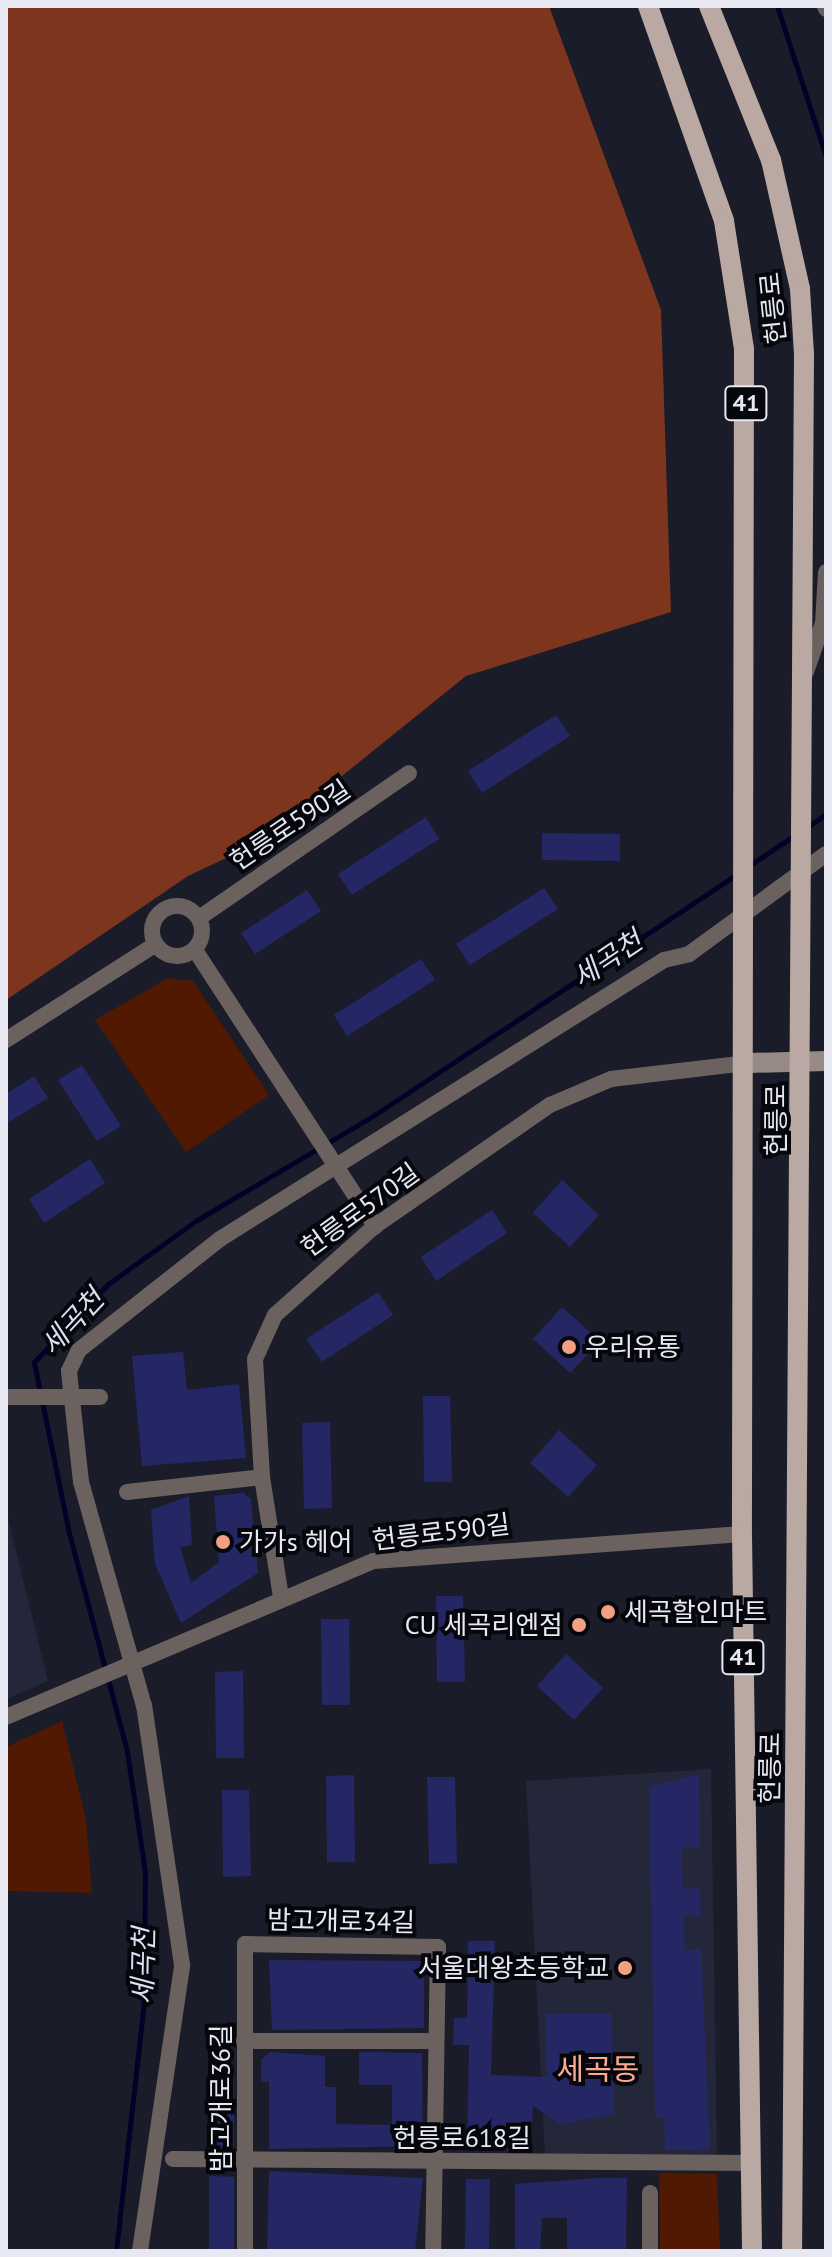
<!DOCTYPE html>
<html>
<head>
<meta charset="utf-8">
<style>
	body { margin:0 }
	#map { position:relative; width:832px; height:2257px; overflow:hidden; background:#1a1c2a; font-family:"PT Sans","Noto Sans KR",sans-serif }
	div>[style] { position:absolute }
	.built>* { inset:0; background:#24273a }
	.green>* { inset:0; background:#511802 }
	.forest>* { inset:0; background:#7d361d }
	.stream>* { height:5px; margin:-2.5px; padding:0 2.5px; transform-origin:2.5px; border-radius:2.5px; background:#050027 }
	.building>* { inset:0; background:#252764 }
	.street>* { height:16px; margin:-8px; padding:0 8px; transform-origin:8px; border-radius:8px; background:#6b625f }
	.street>.ring { margin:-8px; padding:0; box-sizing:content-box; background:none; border:16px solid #6b625f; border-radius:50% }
	.secondary>* { height:20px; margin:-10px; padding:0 10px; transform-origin:10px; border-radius:10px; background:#978985 }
	.primary>* { height:20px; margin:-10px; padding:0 10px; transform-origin:10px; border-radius:10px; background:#baa8a2 }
	.dots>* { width:22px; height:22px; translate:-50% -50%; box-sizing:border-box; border:4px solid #06070d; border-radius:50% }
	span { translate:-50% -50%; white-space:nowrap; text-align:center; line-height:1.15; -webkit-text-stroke:8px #06070d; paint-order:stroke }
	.shield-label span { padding:2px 6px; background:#06070d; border:2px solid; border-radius:6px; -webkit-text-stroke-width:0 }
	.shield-label { font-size:24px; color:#e7e8f2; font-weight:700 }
	.street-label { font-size:26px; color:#e7e8f2 }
	.poi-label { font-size:26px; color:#e7e8f2 }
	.left { translate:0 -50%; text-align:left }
	.right { translate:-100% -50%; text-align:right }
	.water-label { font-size:28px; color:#dbdff3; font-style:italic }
	.quarter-label { font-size:30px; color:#f9aa90 }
	.frame { position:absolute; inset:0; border:8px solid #e7e8f2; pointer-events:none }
</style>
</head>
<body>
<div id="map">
	<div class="built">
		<div style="clip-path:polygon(6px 1510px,48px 1681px,6px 1699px)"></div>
		<div style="clip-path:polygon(711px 1769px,717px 2156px,545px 2155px,526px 1781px)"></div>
	</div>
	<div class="green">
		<div style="clip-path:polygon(168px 978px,193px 981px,269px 1095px,186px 1152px,95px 1020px)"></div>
		<div style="clip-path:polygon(62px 1721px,86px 1819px,92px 1893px,6px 1891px,6px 1747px)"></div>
		<div style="clip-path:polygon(659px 2173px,717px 2174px,720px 2251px,660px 2251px)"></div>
	</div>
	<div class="forest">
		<div style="clip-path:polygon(6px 6px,549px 6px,661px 310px,671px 612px,466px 676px,260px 842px,188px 876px,6px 1000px)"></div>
	</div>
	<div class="stream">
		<div style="left:777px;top:6px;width:159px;rotate:72deg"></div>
		<div style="left:807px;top:827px;width:23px;rotate:-34deg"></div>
		<div style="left:747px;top:867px;width:58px;rotate:-33.7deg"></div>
		<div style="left:116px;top:2251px;width:251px;rotate:-83.6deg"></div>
		<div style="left:144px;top:2002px;width:130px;rotate:-89.6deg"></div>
		<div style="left:145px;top:1872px;width:122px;rotate:-98.5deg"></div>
		<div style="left:127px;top:1751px;width:226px;rotate:-104.9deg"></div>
		<div style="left:69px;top:1533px;width:175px;rotate:-101.6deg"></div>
		<div style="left:34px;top:1362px;width:108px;rotate:-46.5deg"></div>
		<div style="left:108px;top:1284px;width:110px;rotate:-35.7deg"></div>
		<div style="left:197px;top:1220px;width:208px;rotate:-30.6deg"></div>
		<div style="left:376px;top:1114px;width:432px;rotate:-33.6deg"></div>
	</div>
	<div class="building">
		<div style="clip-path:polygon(556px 715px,570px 736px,482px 793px,468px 771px)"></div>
		<div style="clip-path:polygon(426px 817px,439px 839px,352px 895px,338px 874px)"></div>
		<div style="clip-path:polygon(542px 833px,620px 834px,620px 861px,542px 860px)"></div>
		<div style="clip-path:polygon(544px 888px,558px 909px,470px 965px,456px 944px)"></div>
		<div style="clip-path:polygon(307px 890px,321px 911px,255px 954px,241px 933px)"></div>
		<div style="clip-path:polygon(421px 959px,435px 980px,347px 1036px,334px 1015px)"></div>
		<div style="clip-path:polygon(82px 1065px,121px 1126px,97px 1141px,58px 1080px)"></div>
		<div style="clip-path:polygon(34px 1076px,48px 1098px,6px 1124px,6px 1094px)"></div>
		<div style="clip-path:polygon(90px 1159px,105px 1183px,44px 1223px,29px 1199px)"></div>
		<div style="clip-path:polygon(562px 1180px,599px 1215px,570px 1247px,533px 1213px)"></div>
		<div style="clip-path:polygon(492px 1210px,507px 1233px,436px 1281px,421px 1257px)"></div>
		<div style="clip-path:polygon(378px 1292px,393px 1315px,322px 1362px,306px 1339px)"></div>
		<div style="clip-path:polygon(562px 1307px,600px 1341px,570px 1373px,533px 1339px)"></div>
		<div style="clip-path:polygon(183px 1352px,187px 1390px,239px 1384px,246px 1458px,142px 1466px,132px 1356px)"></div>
		<div style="clip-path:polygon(423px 1396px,450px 1396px,452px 1482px,424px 1482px)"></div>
		<div style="clip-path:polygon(330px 1422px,332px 1508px,304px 1509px,302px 1423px)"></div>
		<div style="clip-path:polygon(559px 1430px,597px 1465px,568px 1497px,530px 1463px)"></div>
		<div style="clip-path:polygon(243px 1493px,251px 1499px,258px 1573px,181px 1623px,155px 1564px,151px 1510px,189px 1496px,192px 1545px,180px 1547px,191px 1583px,219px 1562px,214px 1496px)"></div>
		<div style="clip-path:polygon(436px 1596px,463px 1596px,465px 1682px,437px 1682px)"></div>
		<div style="clip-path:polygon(321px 1619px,349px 1619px,350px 1705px,322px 1705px)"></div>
		<div style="clip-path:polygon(566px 1654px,603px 1688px,574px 1720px,537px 1686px)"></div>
		<div style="clip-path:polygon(243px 1671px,244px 1758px,216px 1758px,215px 1672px)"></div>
		<div style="clip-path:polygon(354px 1775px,355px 1862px,327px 1862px,326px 1776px)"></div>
		<div style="clip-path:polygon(699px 1775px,700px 1848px,682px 1848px,683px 1889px,700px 1888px,701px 1915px,684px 1916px,685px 1950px,701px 1949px,710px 2149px,665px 2150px,664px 2118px,655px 2118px,649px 1786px)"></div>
		<div style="clip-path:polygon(427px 1777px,455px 1777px,457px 1863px,429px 1864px)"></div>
		<div style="clip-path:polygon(222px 1790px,249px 1790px,251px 1876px,223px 1877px)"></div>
		<div style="clip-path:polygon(468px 1941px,495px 1941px,491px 2075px,547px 2077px,545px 2014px,612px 2013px,614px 2114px,560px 2124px,533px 2106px,531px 2150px,467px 2150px,469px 2045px,453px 2045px,454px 2018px,467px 2018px)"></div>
		<div style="clip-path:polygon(269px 1960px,424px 1961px,424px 2028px,272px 2030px)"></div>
		<div style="clip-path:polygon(270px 2052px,325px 2056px,325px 2087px,336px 2087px,336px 2124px,392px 2125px,392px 2085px,359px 2085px,359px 2052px,422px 2053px,423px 2146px,269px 2149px,269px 2082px,261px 2082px,261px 2060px)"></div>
		<div style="clip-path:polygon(207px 2076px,234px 2077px,234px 2146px,207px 2145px)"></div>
		<div style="clip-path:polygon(269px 2171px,423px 2178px,415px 2251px,267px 2251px)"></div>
		<div style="clip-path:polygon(209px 2176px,234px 2177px,234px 2250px,209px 2251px)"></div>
		<div style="clip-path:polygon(598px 2178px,627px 2178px,626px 2251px,567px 2251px,567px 2218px,542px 2218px,540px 2251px,515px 2251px,515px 2184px)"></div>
		<div style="clip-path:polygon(466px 2179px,490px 2179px,489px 2251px,465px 2251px)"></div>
	</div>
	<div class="street">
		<div style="left:825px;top:6px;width:3px;rotate:72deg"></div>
		<div style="left:806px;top:672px;width:52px;rotate:-70.9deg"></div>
		<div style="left:823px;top:623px;width:51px;rotate:-86.6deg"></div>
		<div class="ring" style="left:152px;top:906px;width:34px;height:34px"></div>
		<div style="left:199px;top:918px;width:255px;rotate:-34.6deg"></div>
		<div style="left:195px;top:950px;width:330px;rotate:56.9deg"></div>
		<div style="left:6px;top:1040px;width:178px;rotate:-32.6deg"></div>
		<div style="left:6px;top:1397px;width:94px"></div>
		<div style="left:127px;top:1492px;width:136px;rotate:-6.3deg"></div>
		<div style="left:281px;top:1597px;width:121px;rotate:-99deg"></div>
		<div style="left:262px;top:1477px;width:118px;rotate:-93.4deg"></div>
		<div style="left:255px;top:1359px;width:48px;rotate:-65.6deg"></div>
		<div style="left:275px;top:1315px;width:134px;rotate:-41.7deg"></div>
		<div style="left:375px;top:1226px;width:213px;rotate:-34.7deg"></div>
		<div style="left:550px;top:1105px;width:66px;rotate:-23.1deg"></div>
		<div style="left:611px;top:1079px;width:138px;rotate:-6.7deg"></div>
		<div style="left:6px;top:1717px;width:400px;rotate:-23deg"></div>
		<div style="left:374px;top:1561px;width:369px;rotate:-4.2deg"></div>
		<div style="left:244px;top:2041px;width:192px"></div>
		<div style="left:173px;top:2159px;width:579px;rotate:0.4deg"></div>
		<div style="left:650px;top:2193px;width:58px;rotate:90deg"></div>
		<div style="left:140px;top:2251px;width:289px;rotate:-81.6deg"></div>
		<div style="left:182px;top:1965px;width:262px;rotate:-98.3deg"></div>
		<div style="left:144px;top:1706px;width:233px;rotate:-105.7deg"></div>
		<div style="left:81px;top:1482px;width:112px;rotate:-96.2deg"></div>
		<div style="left:69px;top:1371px;width:23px;rotate:-65deg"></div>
		<div style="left:79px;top:1350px;width:179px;rotate:-38.2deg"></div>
		<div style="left:220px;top:1239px;width:524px;rotate:-32.14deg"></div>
		<div style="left:664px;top:960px;width:26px;rotate:-13deg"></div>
		<div style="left:689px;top:954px;width:170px;rotate:-36.1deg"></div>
		<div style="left:245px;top:2251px;width:307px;rotate:-90deg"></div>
		<div style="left:245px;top:1944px;width:193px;rotate:0.9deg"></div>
		<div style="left:438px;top:1947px;width:304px;rotate:90.9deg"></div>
	</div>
	<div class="secondary">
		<div style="left:748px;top:1063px;width:78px;rotate:-1.5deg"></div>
	</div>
	<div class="primary">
		<div style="left:648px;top:6px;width:228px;rotate:70.5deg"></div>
		<div style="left:724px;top:221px;width:130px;rotate:81.1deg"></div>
		<div style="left:744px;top:349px;width:1185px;rotate:90.1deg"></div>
		<div style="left:742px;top:1534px;width:717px;rotate:89.2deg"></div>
		<div style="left:709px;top:6px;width:166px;rotate:68.1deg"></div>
		<div style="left:771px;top:160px;width:132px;rotate:77.3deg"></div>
		<div style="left:800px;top:289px;width:65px;rotate:86.5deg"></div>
		<div style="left:804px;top:354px;width:1897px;rotate:90.36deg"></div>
	</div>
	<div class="dots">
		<div style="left:569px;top:1347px;background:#f39f83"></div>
		<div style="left:223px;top:1542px;background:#f39f83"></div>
		<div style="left:608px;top:1612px;background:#f39f83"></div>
		<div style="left:579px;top:1625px;background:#f39f83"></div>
		<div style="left:625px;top:1968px;background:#f39f83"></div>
	</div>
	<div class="shield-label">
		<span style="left:746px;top:403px">41</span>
		<span style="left:743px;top:1657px">41</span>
	</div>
	<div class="street-label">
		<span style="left:773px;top:308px;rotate:-96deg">헌릉로</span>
		<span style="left:290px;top:825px;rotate:-34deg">헌릉로590길</span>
		<span style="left:776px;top:1120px;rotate:-90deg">헌릉로</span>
		<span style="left:360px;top:1210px;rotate:-36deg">헌릉로570길</span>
		<span style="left:441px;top:1532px;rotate:-7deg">헌릉로590길</span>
		<span style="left:770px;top:1768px;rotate:-89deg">헌릉로</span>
		<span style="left:341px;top:1921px;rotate:1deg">밤고개로34길</span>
		<span style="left:221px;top:2098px;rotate:-90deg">밤고개로36길</span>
		<span style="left:462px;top:2138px">헌릉로618길</span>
	</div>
	<div class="poi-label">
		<span class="left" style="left:585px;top:1347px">우리유통</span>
		<span class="left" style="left:239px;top:1542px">가가s 헤어</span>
		<span class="left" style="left:624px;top:1612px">세곡할인마트</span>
		<span class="right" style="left:563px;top:1625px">CU 세곡리엔점</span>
		<span class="right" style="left:609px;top:1968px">서울대왕초등학교</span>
	</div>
	<div class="water-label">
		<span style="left:607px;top:959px;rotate:-34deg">세곡천</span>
		<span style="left:72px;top:1322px;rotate:-47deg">세곡천</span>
		<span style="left:143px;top:1966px;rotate:-89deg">세곡천</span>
	</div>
	<div class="quarter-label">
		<span style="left:598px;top:2069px">세곡동</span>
	</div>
	<div class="frame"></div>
</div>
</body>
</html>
